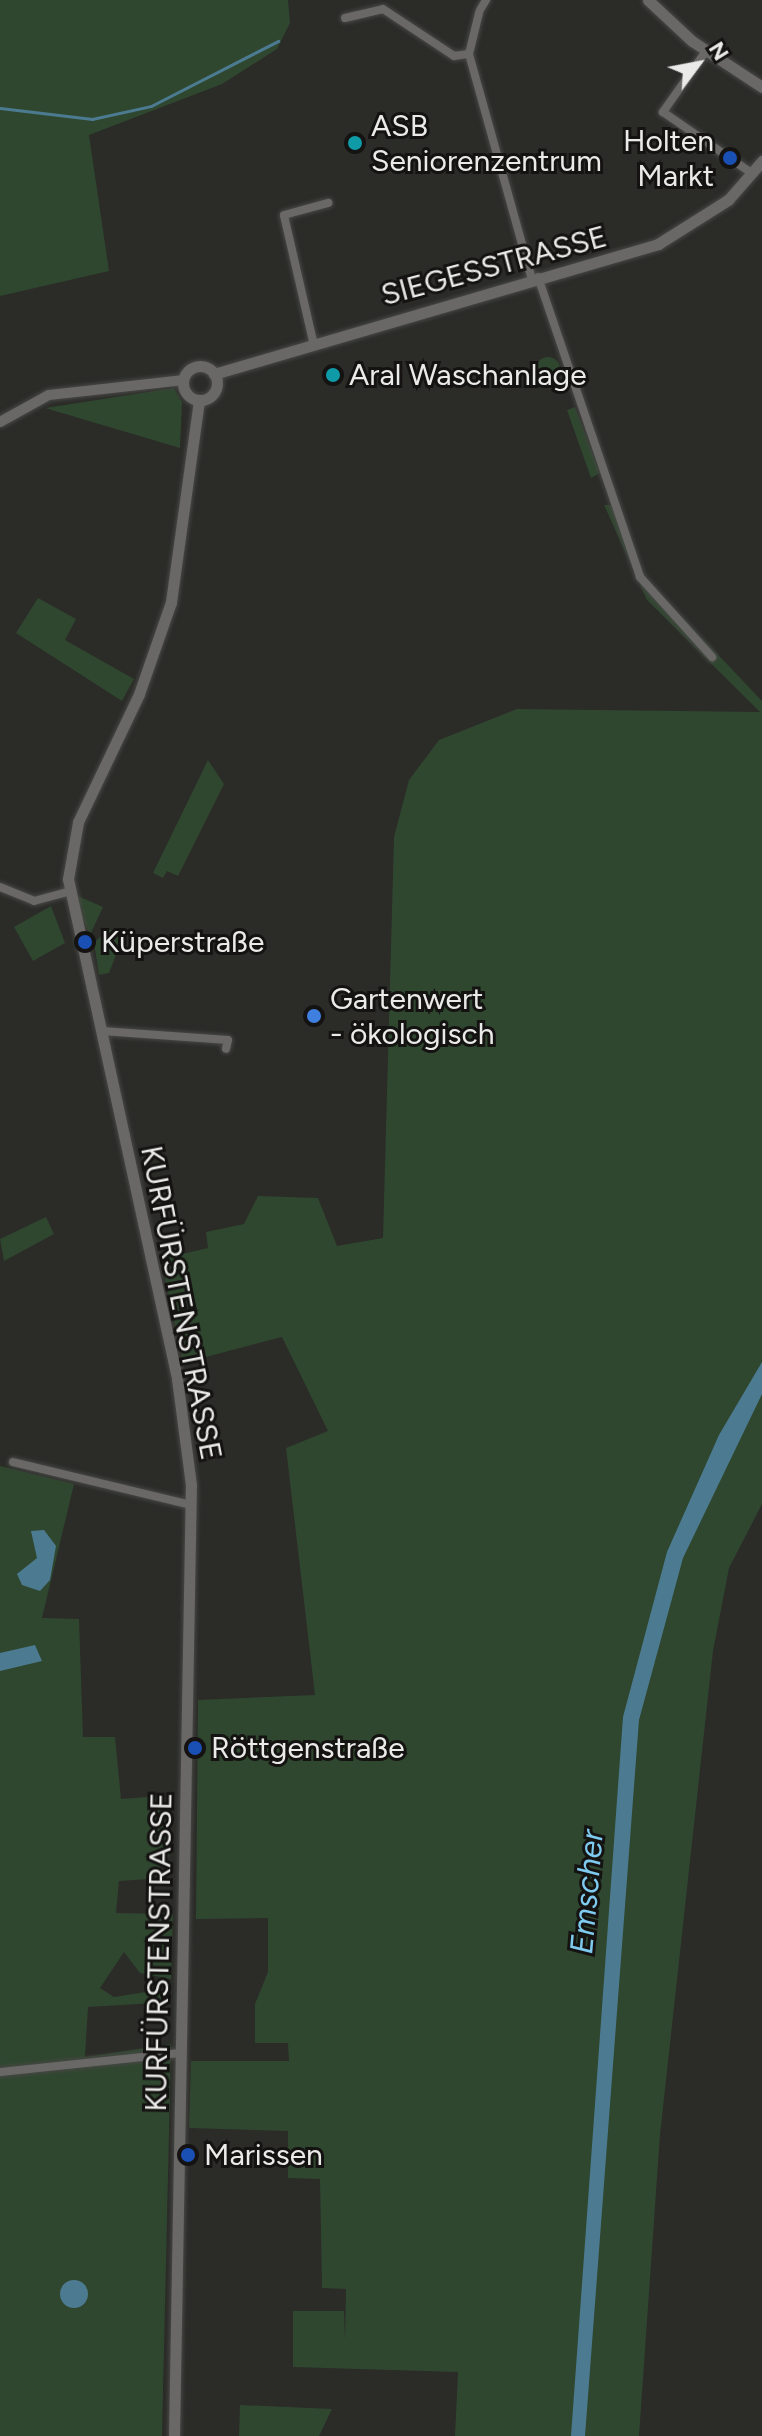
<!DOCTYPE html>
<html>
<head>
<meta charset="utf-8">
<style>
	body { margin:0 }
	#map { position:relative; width:762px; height:2436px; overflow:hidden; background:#2b2b28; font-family:Figtree,sans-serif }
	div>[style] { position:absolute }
	.green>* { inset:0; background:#2f472f }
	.round { border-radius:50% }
	.water>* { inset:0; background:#4c7b91 }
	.stream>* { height:3px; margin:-1.5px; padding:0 1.5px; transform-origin:1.5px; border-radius:1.5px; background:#4c7b91 }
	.roads { filter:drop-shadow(0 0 2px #474745) drop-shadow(0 0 2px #474745) }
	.minor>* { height:8px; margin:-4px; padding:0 4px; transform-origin:4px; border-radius:4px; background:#696866 }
	.tertiary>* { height:10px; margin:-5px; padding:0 5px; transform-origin:5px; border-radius:5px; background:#696866 }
	.secondary>* { height:11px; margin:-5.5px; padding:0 5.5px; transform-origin:5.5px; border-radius:5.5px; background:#696866 }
	.secondary>.ring { margin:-5.5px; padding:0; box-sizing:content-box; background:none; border:11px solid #696866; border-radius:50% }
	.dots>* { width:22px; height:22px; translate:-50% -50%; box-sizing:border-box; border:4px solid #141312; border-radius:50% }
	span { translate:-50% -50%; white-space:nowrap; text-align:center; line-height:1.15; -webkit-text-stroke:6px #141312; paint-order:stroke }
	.poi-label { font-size:30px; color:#eaeae8 }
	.left { translate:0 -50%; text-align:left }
	.right { translate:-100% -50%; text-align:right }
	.street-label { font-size:30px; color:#eaeae8 }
	.water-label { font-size:32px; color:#7ecbef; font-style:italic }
	.north { position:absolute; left:658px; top:24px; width:80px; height:80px; -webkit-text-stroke:6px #141312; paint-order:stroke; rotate:58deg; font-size:22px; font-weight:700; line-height:32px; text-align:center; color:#eaeae8 }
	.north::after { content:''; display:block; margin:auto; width:28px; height:36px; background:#eaeae8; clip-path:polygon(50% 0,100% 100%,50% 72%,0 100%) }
</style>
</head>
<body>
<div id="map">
	<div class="green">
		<div style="clip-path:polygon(0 0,288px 0,290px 23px,277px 49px,222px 84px,89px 135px,109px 271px,0 296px)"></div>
		<div class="round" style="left:536px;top:357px;width:24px;height:24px"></div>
		<div style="clip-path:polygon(174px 388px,182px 402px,180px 448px,45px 408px)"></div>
		<div style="clip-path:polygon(575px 407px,600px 473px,591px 478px,567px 410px)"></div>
		<div style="clip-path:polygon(604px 505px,612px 505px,633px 565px,762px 701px,762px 1504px,729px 1568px,713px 1651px,660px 2135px,639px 2436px,455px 2436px,458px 2372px,293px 2367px,293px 2311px,344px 2311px,345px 2340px,346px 2289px,322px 2288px,320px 2179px,288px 2178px,288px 2131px,189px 2128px,191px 2061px,289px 2061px,288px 2043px,255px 2043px,255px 2004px,268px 1972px,268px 1918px,196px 1919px,198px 1700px,315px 1695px,286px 1448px,328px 1431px,282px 1337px,183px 1363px,161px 1259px,208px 1248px,206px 1232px,244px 1224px,258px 1196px,318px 1198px,337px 1246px,383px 1238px,394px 837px,409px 780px,439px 740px,517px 709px,760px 712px,647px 600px)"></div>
		<div style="clip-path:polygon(38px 598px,76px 619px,65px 640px,134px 679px,122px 701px,16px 633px)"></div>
		<div style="clip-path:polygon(208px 760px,224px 784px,178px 876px,167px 871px,163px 878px,153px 873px)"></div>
		<div style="clip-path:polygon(78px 896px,103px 907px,90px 935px,81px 915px)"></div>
		<div style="clip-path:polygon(51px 906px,65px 943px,33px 961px,14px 927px)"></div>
		<div style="clip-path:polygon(108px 929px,124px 934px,109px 973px,99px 975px,94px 943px)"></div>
		<div style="clip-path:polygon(46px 1217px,54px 1234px,4px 1261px,0 1239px)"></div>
		<div style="clip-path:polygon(0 1466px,74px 1484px,42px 1618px,79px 1619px,83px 1737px,115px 1737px,121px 1799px,160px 1796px,169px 1836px,169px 1856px,150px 1879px,119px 1881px,116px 1913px,173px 1914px,171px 1979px,140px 1973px,124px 1952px,100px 1988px,114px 1997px,165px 1989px,172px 2002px,88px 2007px,85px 2057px,171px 2044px,162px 2436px,0 2436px)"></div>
		<div style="clip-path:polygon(240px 2405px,332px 2409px,319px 2436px,239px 2436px)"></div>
	</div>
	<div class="water">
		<div style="clip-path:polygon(762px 1362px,762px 1394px,683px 1558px,639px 1720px,585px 2436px,571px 2436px,623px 1717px,667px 1552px,719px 1435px)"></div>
		<div style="clip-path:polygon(44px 1530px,56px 1546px,50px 1580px,40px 1591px,22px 1585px,17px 1574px,37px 1558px,31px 1531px)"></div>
		<div style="clip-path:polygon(35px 1645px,42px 1661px,0 1671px,0 1653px)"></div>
		<div class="round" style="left:60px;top:2280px;width:28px;height:28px"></div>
	</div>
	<div class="stream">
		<div style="left:0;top:108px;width:93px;rotate:6.8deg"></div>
		<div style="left:92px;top:119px;width:60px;rotate:-12.4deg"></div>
		<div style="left:151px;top:106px;width:143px;rotate:-27.1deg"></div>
	</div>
	<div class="roads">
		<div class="minor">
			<div style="left:480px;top:10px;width:12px;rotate:-59deg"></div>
			<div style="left:479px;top:13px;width:42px;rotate:103.7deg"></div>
			<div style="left:469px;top:54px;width:234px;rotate:74.4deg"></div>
			<div style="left:345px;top:18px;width:39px;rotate:-13deg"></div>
			<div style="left:383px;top:9px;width:85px;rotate:33.5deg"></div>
			<div style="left:454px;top:56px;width:15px;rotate:-8deg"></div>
			<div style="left:706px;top:51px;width:75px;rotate:125.2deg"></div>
			<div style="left:663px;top:112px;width:109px;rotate:34.6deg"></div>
			<div style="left:538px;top:277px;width:317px;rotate:71.2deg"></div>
			<div style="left:640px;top:577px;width:108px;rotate:48deg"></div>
			<div style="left:313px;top:341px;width:129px;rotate:-103deg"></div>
			<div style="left:284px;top:215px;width:46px;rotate:-15.3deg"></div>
			<div style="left:0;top:887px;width:37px;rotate:22deg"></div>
			<div style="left:34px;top:901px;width:35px;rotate:-15deg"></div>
			<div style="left:102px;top:1031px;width:126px;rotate:4.1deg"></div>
			<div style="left:228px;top:1040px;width:9px;rotate:103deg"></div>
			<div style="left:13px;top:1462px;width:183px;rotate:13.6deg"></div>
			<div style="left:0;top:2072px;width:182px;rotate:-6deg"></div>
		</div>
		<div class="tertiary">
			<div style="left:0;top:422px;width:56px;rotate:-28.9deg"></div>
			<div style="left:49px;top:395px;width:136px;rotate:-6.3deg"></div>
		</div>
		<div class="secondary">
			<div style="left:648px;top:0;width:60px;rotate:43deg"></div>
			<div style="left:692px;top:41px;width:84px;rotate:33.3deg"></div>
			<div class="ring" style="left:183px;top:366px;width:23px;height:23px"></div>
			<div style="left:214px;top:374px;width:463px;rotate:-16.3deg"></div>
			<div style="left:658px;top:244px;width:83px;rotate:-32.2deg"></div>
			<div style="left:728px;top:200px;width:52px;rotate:-48.9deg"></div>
			<div style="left:174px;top:2436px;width:951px;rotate:-88.98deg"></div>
			<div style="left:191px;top:1485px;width:108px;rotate:-97.5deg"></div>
			<div style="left:177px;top:1378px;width:511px;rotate:-102.32deg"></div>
			<div style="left:68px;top:879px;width:58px;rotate:-80deg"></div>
			<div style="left:78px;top:822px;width:142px;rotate:-64.5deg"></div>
			<div style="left:139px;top:694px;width:97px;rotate:-70.8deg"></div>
			<div style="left:171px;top:602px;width:204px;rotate:-82.1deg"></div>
		</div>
	</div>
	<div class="dots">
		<div style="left:355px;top:143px;background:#0f9aa8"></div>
		<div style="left:730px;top:158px;background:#1a4fb4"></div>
		<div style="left:333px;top:375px;background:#0f9aa8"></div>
		<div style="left:85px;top:942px;background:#1a4fb4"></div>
		<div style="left:314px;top:1016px;background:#3f7fe0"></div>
		<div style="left:195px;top:1748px;background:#1a4fb4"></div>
		<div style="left:188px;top:2155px;background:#1a4fb4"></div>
	</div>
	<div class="poi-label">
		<span class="left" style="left:371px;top:143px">ASB<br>Seniorenzentrum</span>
		<span class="right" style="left:714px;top:158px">Holten<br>Markt</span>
		<span class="left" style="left:349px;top:375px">Aral Waschanlage</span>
		<span class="left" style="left:101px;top:942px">Küperstraße</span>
		<span class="left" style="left:330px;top:1016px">Gartenwert<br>- ökologisch</span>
		<span class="left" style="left:211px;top:1748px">Röttgenstraße</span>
		<span class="left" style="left:204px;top:2155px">Marissen</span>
	</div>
	<div class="street-label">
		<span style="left:494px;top:266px;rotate:-15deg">SIEGESSTRASSE</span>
		<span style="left:181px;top:1303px;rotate:79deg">KURFÜRSTENSTRASSE</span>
		<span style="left:159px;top:1952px;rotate:-89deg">KURFÜRSTENSTRASSE</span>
	</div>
	<div class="water-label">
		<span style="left:587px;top:1892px;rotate:-85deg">Emscher</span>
	</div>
	<div class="north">N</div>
</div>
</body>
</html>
